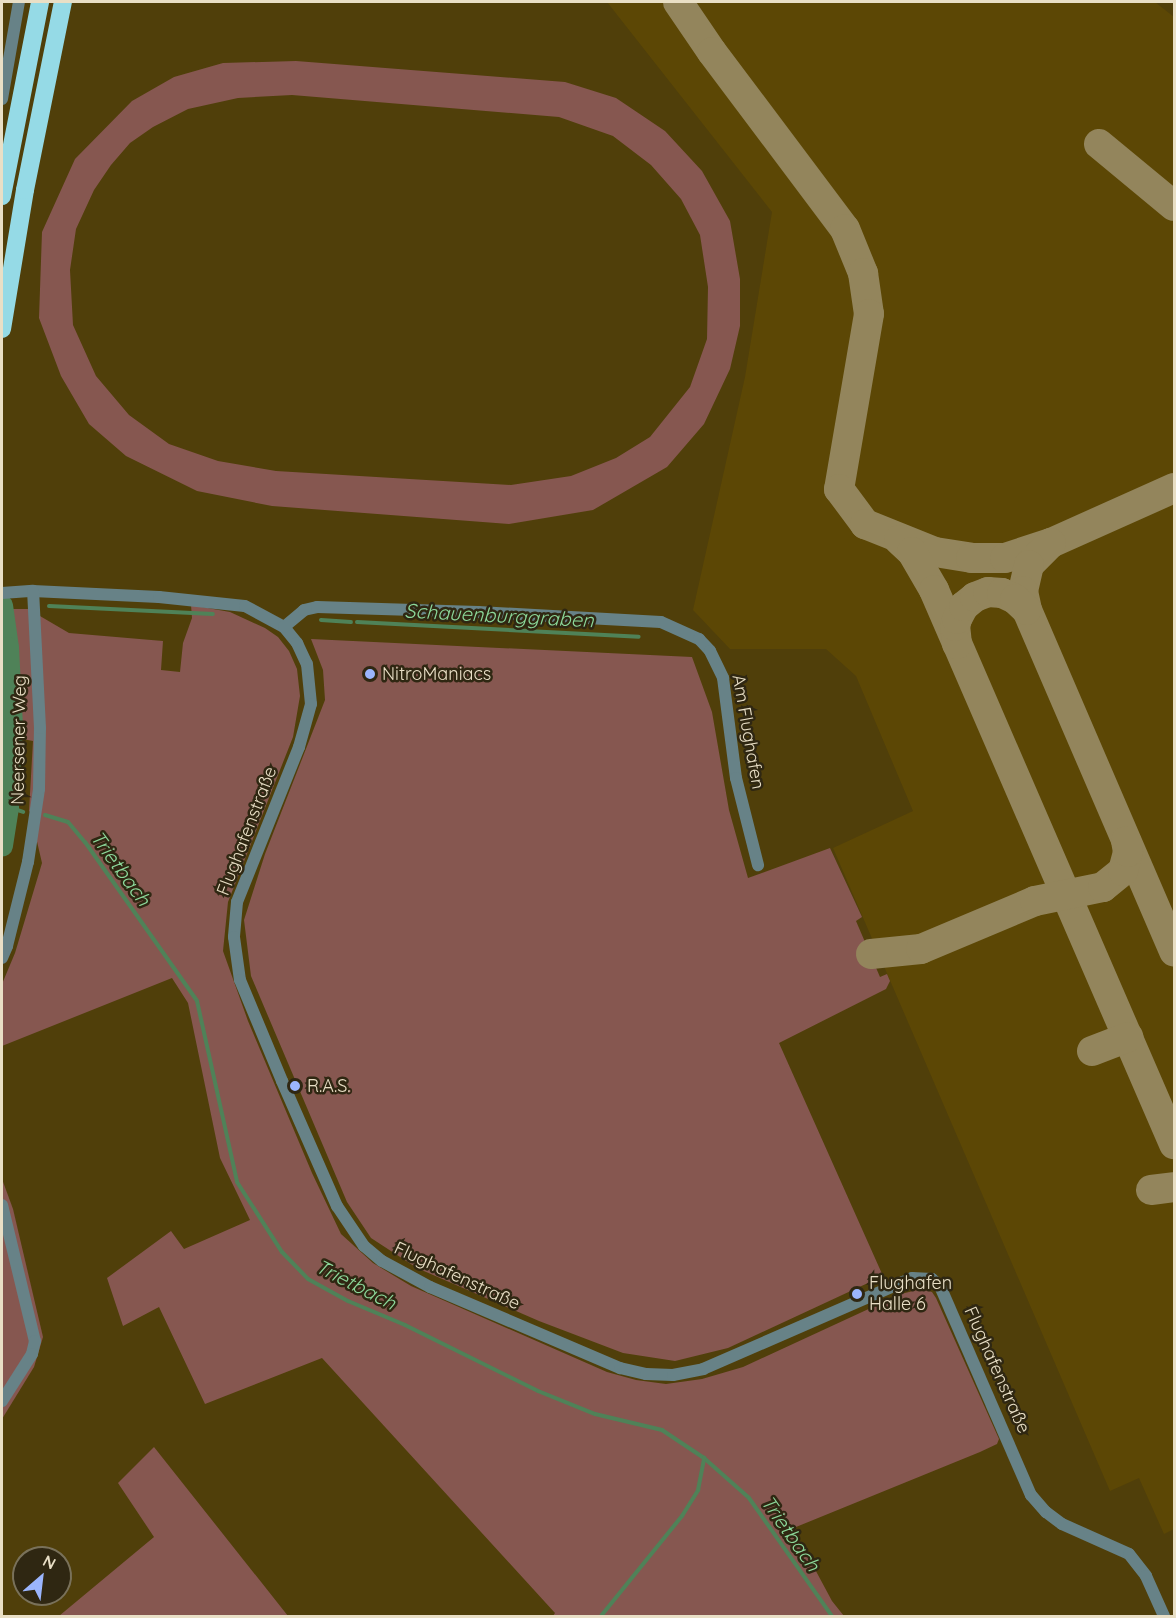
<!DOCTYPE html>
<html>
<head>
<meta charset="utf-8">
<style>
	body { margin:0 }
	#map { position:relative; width:1176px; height:1618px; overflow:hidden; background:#503f0a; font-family:Quicksand,sans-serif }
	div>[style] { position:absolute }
	.built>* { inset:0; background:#5c4705 }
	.green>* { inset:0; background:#865750 }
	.stream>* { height:4px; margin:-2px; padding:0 2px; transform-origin:2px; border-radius:2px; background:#4f8258 }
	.river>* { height:21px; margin:-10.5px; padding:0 10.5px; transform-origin:10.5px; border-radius:10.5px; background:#4f8258 }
	.taxiway>* { height:30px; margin:-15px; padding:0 15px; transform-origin:15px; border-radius:15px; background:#93855c }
	.minor>* { height:12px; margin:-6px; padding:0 6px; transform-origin:6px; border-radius:6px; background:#678287 }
	.tertiary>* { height:12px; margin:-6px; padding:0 6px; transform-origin:6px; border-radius:6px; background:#678287 }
	.motorway>* { height:18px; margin:-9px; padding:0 9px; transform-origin:9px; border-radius:9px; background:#95dae6 }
	.dots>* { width:16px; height:16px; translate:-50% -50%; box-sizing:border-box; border:3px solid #2f2712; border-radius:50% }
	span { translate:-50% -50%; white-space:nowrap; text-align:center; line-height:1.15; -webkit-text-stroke:5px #2f2712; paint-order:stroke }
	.poi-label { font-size:18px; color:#e9dfc6 }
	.left { translate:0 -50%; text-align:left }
	.street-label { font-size:18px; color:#e9dfc6 }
	.water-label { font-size:20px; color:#8cd89a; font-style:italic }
	.frame { position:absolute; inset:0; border:3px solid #e9dfc6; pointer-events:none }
	.north { position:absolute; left:12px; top:1546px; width:60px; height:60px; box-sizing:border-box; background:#2f2712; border:2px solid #79715a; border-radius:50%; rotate:28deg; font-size:16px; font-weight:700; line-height:24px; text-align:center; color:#e9dfc6 }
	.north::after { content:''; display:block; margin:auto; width:21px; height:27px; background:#9bb5fd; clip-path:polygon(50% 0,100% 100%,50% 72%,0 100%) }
</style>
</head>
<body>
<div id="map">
	<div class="built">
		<div style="clip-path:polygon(607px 2px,1155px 2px,1174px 17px,1174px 1529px,1164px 1534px,1139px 1478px,1110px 1491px,833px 848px,913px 811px,856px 676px,826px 649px,730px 649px,693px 610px,745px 377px,772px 212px)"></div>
	</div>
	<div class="green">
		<div style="clip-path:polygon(evenodd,296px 61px,565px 82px,616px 98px,665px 131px,702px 171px,730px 221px,740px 279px,740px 326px,730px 369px,704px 424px,667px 467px,593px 510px,509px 524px,272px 506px,197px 491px,126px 456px,89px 424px,61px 376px,39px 318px,42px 232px,75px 159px,132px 101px,174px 77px,223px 63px,296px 61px,292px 95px,559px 117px,613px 136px,651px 165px,681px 199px,700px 235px,708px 287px,707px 339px,690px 387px,650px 437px,616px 458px,571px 476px,511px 485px,276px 471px,218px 461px,169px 444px,129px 415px,96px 376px,73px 325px,70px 270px,76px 229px,94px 190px,111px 165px,130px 143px,153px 127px,188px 109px,238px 98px,292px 95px)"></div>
		<div style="clip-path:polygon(191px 605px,230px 612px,265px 628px,278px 637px,289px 651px,297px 669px,300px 696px,293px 737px,228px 902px,223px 951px,248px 1021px,312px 1173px,341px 1234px,373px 1263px,411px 1286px,607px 1372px,636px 1380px,666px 1384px,702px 1379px,743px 1367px,901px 1294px,921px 1289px,932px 1292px,936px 1298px,999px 1439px,997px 1444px,980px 1452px,796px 1527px,795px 1532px,832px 1601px,844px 1616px,553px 1616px,555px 1613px,322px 1358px,205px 1404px,159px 1307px,123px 1326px,107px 1278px,171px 1231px,184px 1249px,250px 1220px,220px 1158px,188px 1003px,172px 978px,2px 1046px,2px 984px,15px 953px,42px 863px,35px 833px,38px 819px,29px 811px,33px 741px,17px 738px,5px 609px,28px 609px,69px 633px,163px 641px,161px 670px,180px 672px,183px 643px,192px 618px)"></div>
		<div style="clip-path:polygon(2px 636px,4px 656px,5px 728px,2px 766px)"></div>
		<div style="clip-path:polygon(311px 639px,692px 657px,712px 712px,729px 810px,748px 878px,830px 848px,862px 917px,856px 921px,880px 977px,887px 974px,890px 981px,886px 989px,779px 1043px,883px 1276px,728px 1348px,675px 1361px,623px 1353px,539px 1321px,417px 1268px,371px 1238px,347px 1202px,251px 976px,244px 920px,265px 854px,325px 700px,323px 670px)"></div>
		<div style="clip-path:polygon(2px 1179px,13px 1209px,43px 1337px,34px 1367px,2px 1419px)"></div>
		<div style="clip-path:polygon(154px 1447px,288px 1616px,59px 1616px,154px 1537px,118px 1483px)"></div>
	</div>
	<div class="stream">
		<div style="left:49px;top:606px;width:164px;rotate:2.8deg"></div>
		<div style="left:321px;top:620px;width:30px;rotate:4deg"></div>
		<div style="left:357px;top:622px;width:282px;rotate:3deg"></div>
		<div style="left:8px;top:807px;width:16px;rotate:18deg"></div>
		<div style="left:45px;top:815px;width:24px;rotate:17deg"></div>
		<div style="left:68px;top:822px;width:26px;rotate:50deg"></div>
		<div style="left:85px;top:842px;width:194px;rotate:54.8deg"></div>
		<div style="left:197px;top:1001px;width:185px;rotate:77.5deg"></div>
		<div style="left:237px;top:1182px;width:83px;rotate:57.3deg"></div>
		<div style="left:282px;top:1252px;width:37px;rotate:46deg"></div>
		<div style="left:308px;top:1279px;width:46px;rotate:28.8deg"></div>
		<div style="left:348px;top:1301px;width:62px;rotate:22.8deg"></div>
		<div style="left:405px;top:1325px;width:148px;rotate:26.4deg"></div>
		<div style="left:538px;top:1391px;width:61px;rotate:22deg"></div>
		<div style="left:595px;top:1414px;width:69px;rotate:13.4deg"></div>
		<div style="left:662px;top:1430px;width:50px;rotate:33.7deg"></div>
		<div style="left:704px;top:1458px;width:60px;rotate:41.6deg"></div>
		<div style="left:749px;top:1498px;width:144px;rotate:54.9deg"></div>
		<div style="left:601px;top:1616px;width:129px;rotate:-51deg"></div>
		<div style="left:682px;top:1516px;width:31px;rotate:-58deg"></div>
		<div style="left:698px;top:1490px;width:33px;rotate:-79deg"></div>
	</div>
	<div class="river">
		<div style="left:2px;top:605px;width:42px;rotate:81.9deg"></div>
		<div style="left:8px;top:647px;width:80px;rotate:87.1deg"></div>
		<div style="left:12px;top:727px;width:80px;rotate:92.9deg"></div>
		<div style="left:8px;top:807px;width:39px;rotate:99deg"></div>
	</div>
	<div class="taxiway">
		<div style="left:678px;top:2px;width:60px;rotate:55.8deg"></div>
		<div style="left:712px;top:52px;width:221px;rotate:53.1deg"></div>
		<div style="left:845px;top:229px;width:48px;rotate:67.8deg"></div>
		<div style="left:863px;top:273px;width:41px;rotate:81.7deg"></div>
		<div style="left:869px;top:314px;width:178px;rotate:99.7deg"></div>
		<div style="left:839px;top:489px;width:44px;rotate:53.4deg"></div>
		<div style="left:865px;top:524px;width:75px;rotate:21.8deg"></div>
		<div style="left:935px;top:552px;width:36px;rotate:9deg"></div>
		<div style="left:971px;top:558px;width:34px"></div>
		<div style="left:1005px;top:558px;width:48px;rotate:-18.1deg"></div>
		<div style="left:1099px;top:144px;width:97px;rotate:39.6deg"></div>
		<div style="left:1174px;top:488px;width:135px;rotate:155.9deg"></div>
		<div style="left:1051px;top:543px;width:31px;rotate:135deg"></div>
		<div style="left:1029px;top:565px;width:27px;rotate:103deg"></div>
		<div style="left:1023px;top:591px;width:19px;rotate:78deg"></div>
		<div style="left:1027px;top:610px;width:372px;rotate:66.7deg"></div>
		<div style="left:899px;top:540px;width:18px;rotate:43deg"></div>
		<div style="left:912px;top:552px;width:44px;rotate:59.9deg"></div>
		<div style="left:934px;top:590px;width:604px;rotate:66.58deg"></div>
		<div style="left:957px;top:644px;width:18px;rotate:-96deg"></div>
		<div style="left:955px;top:626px;width:7px;rotate:-74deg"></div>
		<div style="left:957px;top:619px;width:15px;rotate:-62deg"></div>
		<div style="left:964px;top:606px;width:14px;rotate:-39deg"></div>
		<div style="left:975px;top:597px;width:14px;rotate:-21deg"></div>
		<div style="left:988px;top:592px;width:14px;rotate:4deg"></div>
		<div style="left:1002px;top:593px;width:14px;rotate:25deg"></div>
		<div style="left:1015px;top:599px;width:16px;rotate:43deg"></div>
		<div style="left:871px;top:954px;width:50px;rotate:-5.7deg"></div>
		<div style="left:921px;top:949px;width:124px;rotate:-22.8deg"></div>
		<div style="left:1035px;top:901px;width:69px;rotate:-11.6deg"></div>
		<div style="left:1103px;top:887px;width:26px;rotate:-39deg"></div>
		<div style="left:1123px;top:871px;width:20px;rotate:-75deg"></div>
		<div style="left:1128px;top:852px;width:11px;rotate:-100deg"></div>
		<div style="left:1092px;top:1051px;width:39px;rotate:-21deg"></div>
		<div style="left:1151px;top:1190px;width:23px;rotate:-7deg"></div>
	</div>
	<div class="minor">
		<div style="left:2px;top:593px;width:31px;rotate:-4deg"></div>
		<div style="left:33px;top:591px;width:126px;rotate:2.7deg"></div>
		<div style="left:159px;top:597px;width:86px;rotate:6deg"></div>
		<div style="left:245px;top:606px;width:44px;rotate:28.3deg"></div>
		<div style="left:284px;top:627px;width:21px;rotate:51deg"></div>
		<div style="left:297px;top:643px;width:23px;rotate:65deg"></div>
		<div style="left:307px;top:664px;width:40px;rotate:84.3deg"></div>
		<div style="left:311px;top:704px;width:45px;rotate:105.6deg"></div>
		<div style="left:299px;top:747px;width:167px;rotate:111.8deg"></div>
		<div style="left:237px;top:902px;width:35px;rotate:95deg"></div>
		<div style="left:234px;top:937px;width:43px;rotate:82.1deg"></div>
		<div style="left:240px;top:980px;width:109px;rotate:67.4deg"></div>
		<div style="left:282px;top:1081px;width:137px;rotate:66.3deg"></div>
		<div style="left:337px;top:1206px;width:48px;rotate:56deg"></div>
		<div style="left:364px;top:1246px;width:23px;rotate:40deg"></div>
		<div style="left:382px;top:1261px;width:55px;rotate:28.4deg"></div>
		<div style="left:430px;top:1287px;width:207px;rotate:23.1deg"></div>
		<div style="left:620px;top:1368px;width:27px;rotate:13deg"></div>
		<div style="left:646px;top:1374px;width:27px;rotate:2deg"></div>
		<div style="left:673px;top:1375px;width:31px;rotate:-11deg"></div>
		<div style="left:703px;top:1369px;width:228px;rotate:-23.5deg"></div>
		<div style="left:912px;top:1278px;width:20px;rotate:3deg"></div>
		<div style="left:932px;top:1279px;width:11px;rotate:41deg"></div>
		<div style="left:940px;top:1286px;width:228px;rotate:66.5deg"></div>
		<div style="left:1031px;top:1495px;width:23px;rotate:49deg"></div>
		<div style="left:1046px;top:1512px;width:20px;rotate:37deg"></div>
		<div style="left:1062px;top:1524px;width:73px;rotate:24.1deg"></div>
		<div style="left:1129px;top:1554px;width:28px;rotate:52deg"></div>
		<div style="left:1146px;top:1576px;width:44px;rotate:65.8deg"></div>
		<div style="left:284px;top:627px;width:26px;rotate:-40deg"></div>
		<div style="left:304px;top:610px;width:13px;rotate:-13deg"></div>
		<div style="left:317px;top:607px;width:161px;rotate:1.8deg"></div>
		<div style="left:478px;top:612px;width:183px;rotate:3.1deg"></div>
		<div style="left:661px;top:622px;width:42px;rotate:24.1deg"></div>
		<div style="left:699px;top:639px;width:16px;rotate:47deg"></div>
		<div style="left:710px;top:651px;width:30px;rotate:64deg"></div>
		<div style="left:723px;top:678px;width:101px;rotate:82.6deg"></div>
		<div style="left:736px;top:778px;width:90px;rotate:75.8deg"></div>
		<div style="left:2px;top:958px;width:13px;rotate:-67deg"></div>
		<div style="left:7px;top:946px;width:87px;rotate:-76deg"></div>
		<div style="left:28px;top:862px;width:74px;rotate:-81.4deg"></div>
		<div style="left:39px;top:789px;width:61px;rotate:-89.1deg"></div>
		<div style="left:40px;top:728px;width:137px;rotate:-92.9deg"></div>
		<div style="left:2px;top:1205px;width:140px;rotate:76.4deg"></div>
		<div style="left:35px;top:1341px;width:13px;rotate:103deg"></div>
		<div style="left:32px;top:1354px;width:56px;rotate:122.6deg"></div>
	</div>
	<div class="tertiary">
		<div style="left:2px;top:99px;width:98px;rotate:-80.1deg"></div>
	</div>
	<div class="motorway">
		<div style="left:2px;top:196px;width:198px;rotate:-78.9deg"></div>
		<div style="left:2px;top:329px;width:141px;rotate:-80.6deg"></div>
		<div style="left:25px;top:190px;width:192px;rotate:-78.6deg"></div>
	</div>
	<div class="dots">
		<div style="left:370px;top:674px;background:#9bb5fd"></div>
		<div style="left:295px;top:1086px;background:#9bb5fd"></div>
		<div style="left:857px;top:1294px;background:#9bb5fd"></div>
	</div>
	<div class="poi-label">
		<span class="left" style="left:382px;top:674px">NitroManiacs</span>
		<span class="left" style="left:307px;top:1086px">R.A.S.</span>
		<span class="left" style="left:869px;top:1294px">Flughafen<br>Halle 6</span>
	</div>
	<div class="street-label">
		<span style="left:748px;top:732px;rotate:80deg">Am Flughafen</span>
		<span style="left:19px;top:740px;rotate:-89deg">Neersener Weg</span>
		<span style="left:247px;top:831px;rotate:-69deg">Flughafenstraße</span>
		<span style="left:457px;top:1276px;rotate:25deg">Flughafenstraße</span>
		<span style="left:997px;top:1370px;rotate:66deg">Flughafenstraße</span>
	</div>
	<div class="water-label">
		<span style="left:499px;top:615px;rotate:3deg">Schauenburggraben</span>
		<span style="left:121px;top:868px;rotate:54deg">Trietbach</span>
		<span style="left:356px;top:1284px;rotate:27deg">Trietbach</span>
		<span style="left:791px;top:1533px;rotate:55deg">Trietbach</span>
	</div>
	<div class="frame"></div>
	<div class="north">N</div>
</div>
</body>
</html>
